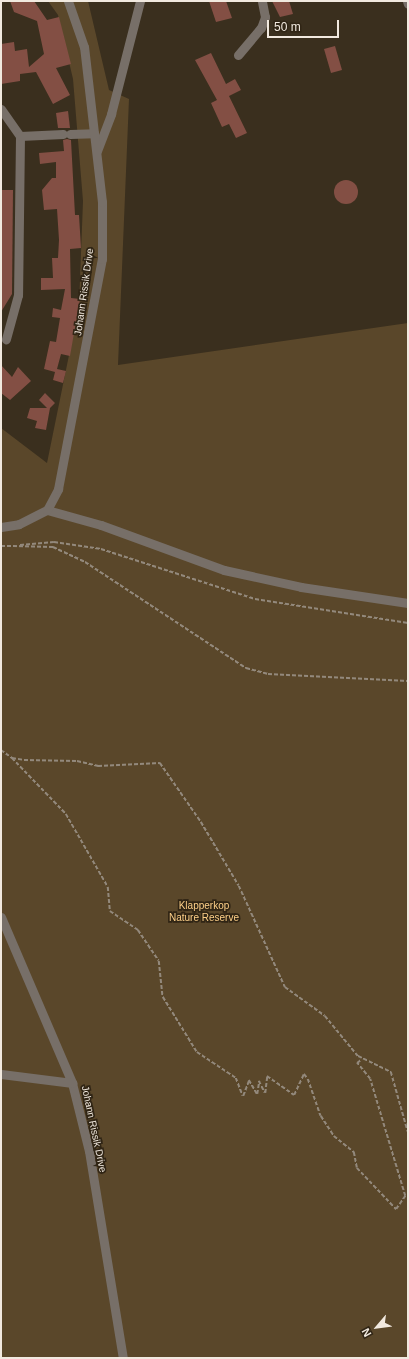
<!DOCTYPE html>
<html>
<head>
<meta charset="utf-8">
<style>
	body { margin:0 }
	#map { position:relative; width:409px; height:1359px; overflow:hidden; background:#3a2f1e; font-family:Helvetica,sans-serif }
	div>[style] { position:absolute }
	.green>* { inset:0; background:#5a472a }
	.building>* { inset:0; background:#834f44 }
	.round { border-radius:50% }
	.path>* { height:1.5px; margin-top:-0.75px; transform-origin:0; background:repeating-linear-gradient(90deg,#93897c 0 4px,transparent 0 6px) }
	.minor>* { height:9px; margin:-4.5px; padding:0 4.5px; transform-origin:4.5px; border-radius:4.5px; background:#776f68 }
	span { translate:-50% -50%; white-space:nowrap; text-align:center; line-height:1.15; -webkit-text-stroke:3.5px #302515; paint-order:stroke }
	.street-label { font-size:10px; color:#f1e9df }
	.park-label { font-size:10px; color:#fdcf88 }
	.frame { position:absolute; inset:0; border:2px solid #f1e9df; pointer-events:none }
	.north { position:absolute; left:357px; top:1307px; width:40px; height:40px; -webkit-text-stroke:3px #302515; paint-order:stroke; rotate:242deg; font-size:11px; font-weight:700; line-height:16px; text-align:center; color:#f1e9df }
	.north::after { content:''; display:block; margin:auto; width:14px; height:18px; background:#f1e9df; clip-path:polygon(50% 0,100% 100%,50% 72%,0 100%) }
	.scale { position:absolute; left:267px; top:20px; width:72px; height:18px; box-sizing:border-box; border:2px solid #f1e9df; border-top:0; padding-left:5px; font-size:12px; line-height:14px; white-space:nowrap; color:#f1e9df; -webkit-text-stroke:3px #302515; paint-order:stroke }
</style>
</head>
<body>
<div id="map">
	<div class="green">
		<div style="clip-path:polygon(48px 1px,88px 1px,109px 90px,129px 99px,118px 365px,408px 323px,408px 1358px,1px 1358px,1px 428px,47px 463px,79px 306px,83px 201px,73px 79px,58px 15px)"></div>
	</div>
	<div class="building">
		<div style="clip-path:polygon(10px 1px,34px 1px,47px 20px,59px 17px,71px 64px,56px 68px,70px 95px,53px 104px,36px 72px,20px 74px,20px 81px,1px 84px,1px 44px,14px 42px,15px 51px,27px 49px,29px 67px,44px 54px,37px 21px,14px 12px)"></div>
		<div style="clip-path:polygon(209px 1px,226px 1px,232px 18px,216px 22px)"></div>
		<div style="clip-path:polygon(272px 1px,289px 1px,293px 14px,280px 17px)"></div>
		<div style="clip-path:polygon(335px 46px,342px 70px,331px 73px,324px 49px)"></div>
		<div style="clip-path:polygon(211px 53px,226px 84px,235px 79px,241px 90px,229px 96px,247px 133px,236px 138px,229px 124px,222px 127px,211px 103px,217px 100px,195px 60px)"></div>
		<div style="clip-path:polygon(68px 111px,70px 128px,58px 128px,56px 113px)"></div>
		<div style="clip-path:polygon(67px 139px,71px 140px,75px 215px,79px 215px,81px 248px,70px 249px,71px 298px,80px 299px,70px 356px,61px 354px,57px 369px,66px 371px,63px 383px,53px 380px,55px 372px,44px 369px,50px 341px,56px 342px,60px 318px,52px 317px,53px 308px,61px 310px,65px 289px,41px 290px,41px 278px,53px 278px,52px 258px,58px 258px,59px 240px,57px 209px,44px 210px,42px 190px,52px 178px,56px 178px,56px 162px,40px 164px,39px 153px,64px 151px,63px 140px)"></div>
		<div class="round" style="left:334px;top:180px;width:24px;height:24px"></div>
		<div style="clip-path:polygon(1px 190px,13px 190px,12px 294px,1px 312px)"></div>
		<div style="clip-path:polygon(1px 365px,12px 377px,18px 367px,31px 381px,10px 400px,1px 393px)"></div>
		<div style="clip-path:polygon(45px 393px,55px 403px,50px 408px,46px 430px,35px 428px,37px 421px,27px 418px,30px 408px,47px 408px,39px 400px)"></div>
	</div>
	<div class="path">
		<div style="left:20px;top:545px;width:34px;rotate:-5deg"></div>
		<div style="left:54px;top:542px;width:48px;rotate:8.5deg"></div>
		<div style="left:101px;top:549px;width:162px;rotate:18deg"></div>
		<div style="left:255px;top:599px;width:155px;rotate:8.9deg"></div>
		<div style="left:1px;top:546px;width:12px"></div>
		<div style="left:13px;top:546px;width:40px;rotate:1.4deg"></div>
		<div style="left:53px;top:547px;width:35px;rotate:25deg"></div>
		<div style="left:85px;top:562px;width:193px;rotate:33.4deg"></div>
		<div style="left:246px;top:668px;width:23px;rotate:15deg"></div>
		<div style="left:268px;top:674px;width:140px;rotate:2.9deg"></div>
		<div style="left:1px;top:750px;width:14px;rotate:36deg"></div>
		<div style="left:12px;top:758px;width:12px;rotate:9deg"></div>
		<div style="left:24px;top:760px;width:53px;rotate:1.1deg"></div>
		<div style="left:77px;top:761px;width:22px;rotate:13deg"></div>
		<div style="left:98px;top:766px;width:62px;rotate:-2.8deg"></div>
		<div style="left:160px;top:763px;width:72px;rotate:55.2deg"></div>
		<div style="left:201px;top:822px;width:74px;rotate:59.3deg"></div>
		<div style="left:239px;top:886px;width:111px;rotate:65.5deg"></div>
		<div style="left:285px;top:987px;width:49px;rotate:35.9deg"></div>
		<div style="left:325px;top:1016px;width:52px;rotate:50.5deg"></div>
		<div style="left:358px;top:1056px;width:37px;rotate:26deg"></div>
		<div style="left:391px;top:1072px;width:62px;rotate:74.2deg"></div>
		<div style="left:12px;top:758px;width:78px;rotate:46deg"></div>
		<div style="left:66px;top:814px;width:84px;rotate:60.1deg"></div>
		<div style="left:108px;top:887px;width:24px;rotate:85deg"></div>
		<div style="left:110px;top:911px;width:34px;rotate:34deg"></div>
		<div style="left:138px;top:930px;width:37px;rotate:56deg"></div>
		<div style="left:159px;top:961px;width:36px;rotate:84deg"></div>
		<div style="left:163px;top:997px;width:65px;rotate:58.3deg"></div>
		<div style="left:197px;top:1052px;width:47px;rotate:33.7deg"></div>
		<div style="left:236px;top:1078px;width:19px;rotate:69deg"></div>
		<div style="left:243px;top:1096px;width:17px;rotate:-69deg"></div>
		<div style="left:249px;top:1080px;width:16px;rotate:60deg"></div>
		<div style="left:257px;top:1094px;width:13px;rotate:-81deg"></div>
		<div style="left:259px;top:1081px;width:13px;rotate:63deg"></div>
		<div style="left:265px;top:1093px;width:17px;rotate:-83deg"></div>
		<div style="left:267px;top:1076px;width:33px;rotate:35deg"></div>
		<div style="left:294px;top:1095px;width:23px;rotate:-65deg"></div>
		<div style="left:304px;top:1074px;width:6px;rotate:51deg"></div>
		<div style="left:308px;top:1079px;width:39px;rotate:71deg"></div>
		<div style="left:321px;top:1116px;width:24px;rotate:57deg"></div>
		<div style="left:334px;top:1136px;width:26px;rotate:39deg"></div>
		<div style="left:354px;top:1152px;width:16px;rotate:79deg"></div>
		<div style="left:357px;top:1168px;width:57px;rotate:46.4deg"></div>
		<div style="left:396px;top:1209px;width:16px;rotate:-55deg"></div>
		<div style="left:405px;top:1196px;width:122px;rotate:-106.7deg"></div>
		<div style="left:370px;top:1079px;width:21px;rotate:-129deg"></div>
		<div style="left:357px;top:1063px;width:6px;rotate:-39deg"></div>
	</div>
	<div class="minor">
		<div style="left:407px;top:1px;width:3px;rotate:72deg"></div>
		<div style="left:238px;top:55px;width:35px;rotate:-50deg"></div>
		<div style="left:261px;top:28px;width:12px;rotate:-70deg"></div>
		<div style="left:265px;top:17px;width:16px;rotate:-101deg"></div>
		<div style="left:1px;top:109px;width:33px;rotate:55deg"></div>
		<div style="left:20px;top:136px;width:159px;rotate:90.7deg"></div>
		<div style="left:18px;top:295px;width:46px;rotate:105.3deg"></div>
		<div style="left:70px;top:134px;width:24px;rotate:-2deg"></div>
		<div style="left:20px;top:136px;width:43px;rotate:-2.7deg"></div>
		<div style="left:97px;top:151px;width:40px;rotate:-69deg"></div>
		<div style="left:111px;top:114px;width:117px;rotate:-75.6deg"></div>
		<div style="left:47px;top:510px;width:56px;rotate:15.5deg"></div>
		<div style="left:101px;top:525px;width:131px;rotate:20.1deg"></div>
		<div style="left:224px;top:570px;width:79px;rotate:12.4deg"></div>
		<div style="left:301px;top:587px;width:108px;rotate:8.5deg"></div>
		<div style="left:1px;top:527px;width:18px;rotate:-9deg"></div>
		<div style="left:19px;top:524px;width:31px;rotate:-27deg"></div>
		<div style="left:47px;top:510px;width:24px;rotate:-62deg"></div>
		<div style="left:58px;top:489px;width:234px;rotate:-79.2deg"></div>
		<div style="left:102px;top:259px;width:57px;rotate:-90deg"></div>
		<div style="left:102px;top:202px;width:156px;rotate:-96.6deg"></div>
		<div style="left:84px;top:47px;width:49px;rotate:-109.2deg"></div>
		<div style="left:1px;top:917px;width:181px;rotate:66.8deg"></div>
		<div style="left:72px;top:1083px;width:70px;rotate:76deg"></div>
		<div style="left:89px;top:1151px;width:210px;rotate:80.7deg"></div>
		<div style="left:1px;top:1074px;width:72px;rotate:7.2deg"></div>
	</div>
	<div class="street-label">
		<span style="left:84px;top:292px;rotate:-82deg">Johann Rissik Drive</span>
		<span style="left:94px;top:1129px;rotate:78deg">Johann Rissik Drive</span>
	</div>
	<div class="park-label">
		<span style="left:204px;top:911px">Klapperkop<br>Nature Reserve</span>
	</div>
	<div class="frame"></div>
	<div class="north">N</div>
	<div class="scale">50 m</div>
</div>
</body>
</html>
